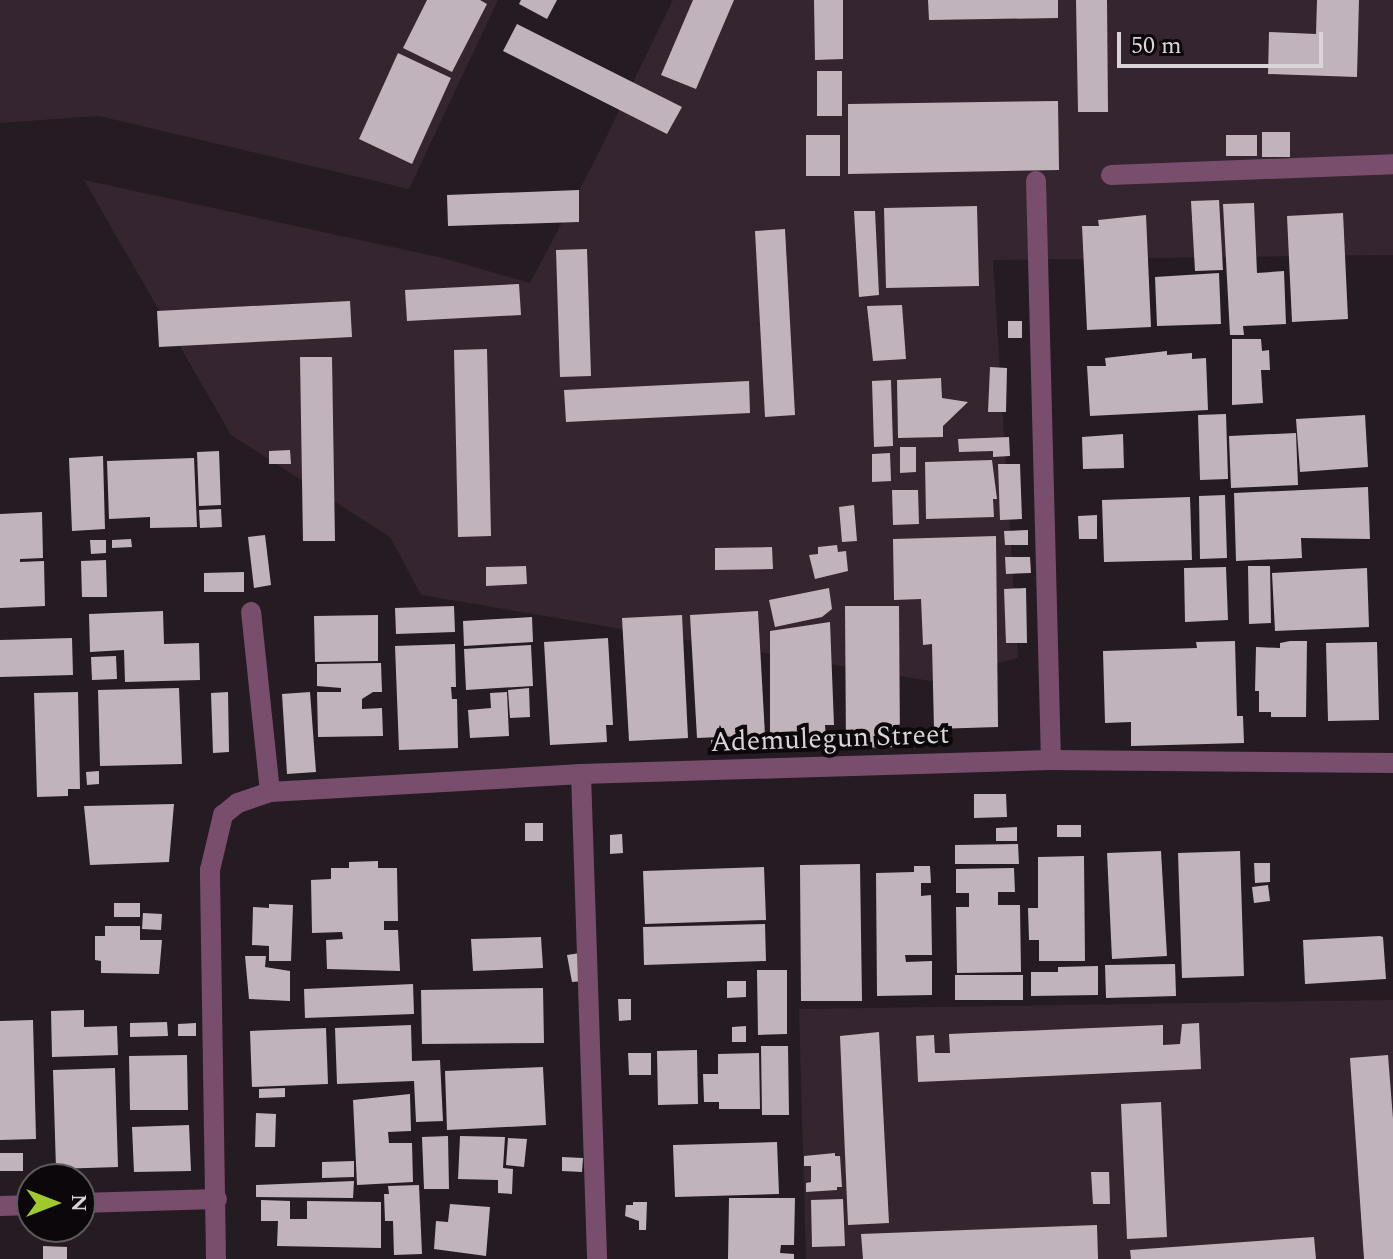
<!DOCTYPE html>
<html>
<head>
<meta charset="utf-8">
<style>
	body { margin:0 }
	#map { position:relative; width:1393px; height:1259px; overflow:hidden; background:#251b22; font-family:Spectral,serif }
	div>[style] { position:absolute }
	.built>* { inset:0; background:#342530 }
	.building>* { inset:0; background:#c1b3bc }
	.minor>* { height:20px; margin:-10px; padding:0 10px; transform-origin:10px; border-radius:10px; background:#784e6c }
	span { translate:-50% -50%; white-space:nowrap; text-align:center; line-height:1.15; -webkit-text-stroke:8px #0c070a; paint-order:stroke }
	.street-label { font-size:28px; color:#dad3d8 }
	.north { position:absolute; left:16px; top:1163px; width:80px; height:80px; box-sizing:border-box; background:#0c070a; border:2px solid #5e595c; border-radius:50%; rotate:90deg; font-size:22px; font-weight:700; line-height:32px; text-align:center; color:#dad3d8 }
	.north::after { content:''; display:block; margin:auto; width:28px; height:36px; background:#a0c92b; clip-path:polygon(50% 0,100% 100%,50% 72%,0 100%) }
	.scale { position:absolute; left:1117px; top:32px; width:206px; height:36px; box-sizing:border-box; border:4px solid #dad3d8; border-top:0; padding-left:10px; font-size:24px; line-height:28px; white-space:nowrap; color:#dad3d8; -webkit-text-stroke:6px #0c070a; paint-order:stroke }
</style>
</head>
<body>
<div id="map">
	<div class="built">
		<div style="clip-path:polygon(0 0,498px 0,409px 189px,99px 116px,0 123px)"></div>
		<div style="clip-path:polygon(673px 0,1393px 0,1393px 255px,993px 260px,1018px 658px,930px 681px,421px 595px,390px 537px,231px 435px,84px 180px,443px 258px,530px 283px,596px 158px)"></div>
		<div style="clip-path:polygon(1393px 1000px,1393px 1259px,806px 1259px,799px 1009px)"></div>
	</div>
	<div class="building">
		<div style="clip-path:polygon(427px 0,480px 0,487px 4px,452px 72px,403px 48px)"></div>
		<div style="clip-path:polygon(521px 0,557px 0,547px 19px,519px 4px)"></div>
		<div style="clip-path:polygon(693px 0,734px 0,696px 89px,661px 75px)"></div>
		<div style="clip-path:polygon(814px 0,843px 0,843px 59px,815px 60px)"></div>
		<div style="clip-path:polygon(928px 0,1058px 0,1058px 18px,929px 20px)"></div>
		<div style="clip-path:polygon(1076px 0,1107px 0,1108px 112px,1078px 112px)"></div>
		<div style="clip-path:polygon(1317px 0,1359px 0,1357px 77px,1268px 74px,1269px 32px,1316px 34px)"></div>
		<div style="clip-path:polygon(517px 24px,682px 107px,667px 134px,503px 51px)"></div>
		<div style="clip-path:polygon(398px 53px,451px 78px,412px 164px,359px 139px)"></div>
		<div style="clip-path:polygon(817px 71px,842px 71px,842px 116px,817px 116px)"></div>
		<div style="clip-path:polygon(1058px 101px,1059px 170px,848px 174px,848px 104px)"></div>
		<div style="clip-path:polygon(1262px 132px,1290px 132px,1290px 157px,1262px 157px)"></div>
		<div style="clip-path:polygon(806px 135px,840px 135px,840px 176px,806px 176px)"></div>
		<div style="clip-path:polygon(1226px 135px,1257px 135px,1257px 156px,1226px 156px)"></div>
		<div style="clip-path:polygon(579px 190px,579px 222px,448px 226px,447px 195px)"></div>
		<div style="clip-path:polygon(1219px 200px,1223px 270px,1195px 271px,1191px 201px)"></div>
		<div style="clip-path:polygon(1254px 203px,1257px 273px,1284px 271px,1286px 324px,1243px 326px,1244px 335px,1230px 335px,1223px 204px)"></div>
		<div style="clip-path:polygon(977px 206px,979px 286px,886px 288px,884px 208px)"></div>
		<div style="clip-path:polygon(854px 211px,875px 211px,879px 295px,859px 297px)"></div>
		<div style="clip-path:polygon(1343px 213px,1348px 319px,1292px 322px,1287px 216px)"></div>
		<div style="clip-path:polygon(1146px 215px,1151px 327px,1087px 330px,1082px 226px,1099px 226px,1098px 220px)"></div>
		<div style="clip-path:polygon(785px 229px,795px 415px,765px 417px,755px 231px)"></div>
		<div style="clip-path:polygon(587px 249px,591px 376px,560px 377px,556px 250px)"></div>
		<div style="clip-path:polygon(1219px 273px,1221px 324px,1157px 326px,1155px 277px)"></div>
		<div style="clip-path:polygon(519px 284px,521px 315px,407px 321px,405px 290px)"></div>
		<div style="clip-path:polygon(350px 301px,352px 337px,159px 347px,157px 311px)"></div>
		<div style="clip-path:polygon(902px 305px,906px 359px,873px 361px,867px 306px)"></div>
		<div style="clip-path:polygon(1008px 321px,1022px 321px,1022px 338px,1008px 338px)"></div>
		<div style="clip-path:polygon(1232px 339px,1261px 339px,1262px 351px,1269px 350px,1270px 370px,1261px 370px,1263px 403px,1232px 405px)"></div>
		<div style="clip-path:polygon(487px 349px,491px 536px,458px 537px,454px 350px)"></div>
		<div style="clip-path:polygon(1167px 351px,1167px 355px,1192px 353px,1192px 359px,1206px 358px,1208px 410px,1090px 416px,1087px 366px,1106px 366px,1105px 358px)"></div>
		<div style="clip-path:polygon(300px 357px,332px 357px,335px 541px,303px 541px)"></div>
		<div style="clip-path:polygon(990px 367px,1007px 368px,1006px 412px,988px 412px)"></div>
		<div style="clip-path:polygon(941px 378px,942px 398px,968px 402px,943px 426px,943px 437px,898px 438px,897px 380px)"></div>
		<div style="clip-path:polygon(891px 380px,893px 446px,874px 447px,872px 381px)"></div>
		<div style="clip-path:polygon(749px 381px,750px 413px,566px 422px,564px 390px)"></div>
		<div style="clip-path:polygon(1226px 414px,1228px 479px,1200px 480px,1198px 415px)"></div>
		<div style="clip-path:polygon(1365px 415px,1368px 467px,1300px 472px,1296px 419px)"></div>
		<div style="clip-path:polygon(1296px 433px,1298px 485px,1231px 488px,1229px 436px)"></div>
		<div style="clip-path:polygon(1123px 434px,1124px 468px,1083px 469px,1082px 437px)"></div>
		<div style="clip-path:polygon(1009px 437px,1010px 456px,993px 457px,993px 451px,959px 452px,958px 439px)"></div>
		<div style="clip-path:polygon(900px 447px,916px 447px,916px 472px,900px 473px)"></div>
		<div style="clip-path:polygon(290px 450px,291px 464px,269px 464px,269px 451px)"></div>
		<div style="clip-path:polygon(219px 451px,221px 505px,199px 506px,197px 452px)"></div>
		<div style="clip-path:polygon(890px 453px,891px 481px,872px 482px,872px 454px)"></div>
		<div style="clip-path:polygon(103px 456px,105px 529px,72px 531px,69px 458px)"></div>
		<div style="clip-path:polygon(194px 458px,197px 527px,150px 528px,150px 517px,109px 519px,107px 461px)"></div>
		<div style="clip-path:polygon(992px 460px,997px 499px,993px 499px,994px 517px,926px 519px,925px 462px)"></div>
		<div style="clip-path:polygon(998px 464px,1020px 464px,1022px 519px,1000px 520px)"></div>
		<div style="clip-path:polygon(1368px 487px,1370px 539px,1301px 538px,1302px 558px,1236px 561px,1234px 493px)"></div>
		<div style="clip-path:polygon(892px 490px,918px 490px,919px 524px,893px 525px)"></div>
		<div style="clip-path:polygon(1225px 495px,1227px 558px,1200px 559px,1199px 496px)"></div>
		<div style="clip-path:polygon(1190px 497px,1192px 560px,1104px 562px,1102px 500px)"></div>
		<div style="clip-path:polygon(854px 505px,857px 541px,842px 542px,839px 507px)"></div>
		<div style="clip-path:polygon(221px 509px,222px 527px,200px 528px,199px 510px)"></div>
		<div style="clip-path:polygon(42px 512px,43px 558px,20px 559px,20px 562px,44px 561px,45px 606px,0 608px,0 514px)"></div>
		<div style="clip-path:polygon(1097px 515px,1097px 539px,1079px 539px,1078px 516px)"></div>
		<div style="clip-path:polygon(1028px 530px,1028px 545px,1005px 545px,1004px 531px)"></div>
		<div style="clip-path:polygon(265px 535px,271px 585px,254px 588px,248px 537px)"></div>
		<div style="clip-path:polygon(996px 536px,998px 727px,934px 729px,932px 644px,923px 645px,921px 599px,894px 600px,893px 539px)"></div>
		<div style="clip-path:polygon(131px 539px,132px 547px,112px 548px,112px 540px)"></div>
		<div style="clip-path:polygon(90px 540px,106px 540px,106px 553px,91px 554px)"></div>
		<div style="clip-path:polygon(837px 545px,838px 552px,846px 551px,848px 571px,815px 579px,809px 555px,818px 554px,818px 547px)"></div>
		<div style="clip-path:polygon(772px 547px,773px 569px,715px 570px,715px 548px)"></div>
		<div style="clip-path:polygon(1005px 557px,1030px 557px,1031px 573px,1006px 574px)"></div>
		<div style="clip-path:polygon(106px 560px,107px 597px,82px 597px,81px 561px)"></div>
		<div style="clip-path:polygon(526px 566px,527px 584px,486px 586px,486px 567px)"></div>
		<div style="clip-path:polygon(1248px 566px,1270px 566px,1271px 623px,1249px 624px)"></div>
		<div style="clip-path:polygon(1226px 567px,1228px 620px,1185px 622px,1184px 568px)"></div>
		<div style="clip-path:polygon(1367px 568px,1369px 627px,1275px 631px,1272px 573px)"></div>
		<div style="clip-path:polygon(244px 572px,244px 592px,204px 592px,204px 573px)"></div>
		<div style="clip-path:polygon(829px 588px,832px 609px,822px 617px,775px 627px,769px 600px)"></div>
		<div style="clip-path:polygon(1026px 588px,1027px 643px,1006px 643px,1004px 589px)"></div>
		<div style="clip-path:polygon(454px 606px,455px 632px,396px 634px,395px 608px)"></div>
		<div style="clip-path:polygon(845px 606px,899px 606px,900px 747px,846px 748px)"></div>
		<div style="clip-path:polygon(163px 611px,164px 644px,199px 643px,200px 680px,125px 682px,124px 650px,90px 652px,89px 614px)"></div>
		<div style="clip-path:polygon(758px 611px,765px 735px,697px 738px,690px 615px)"></div>
		<div style="clip-path:polygon(378px 615px,378px 661px,315px 662px,314px 616px)"></div>
		<div style="clip-path:polygon(682px 615px,688px 738px,629px 741px,622px 618px)"></div>
		<div style="clip-path:polygon(532px 617px,533px 642px,464px 646px,463px 621px)"></div>
		<div style="clip-path:polygon(830px 622px,834px 725px,825px 725px,826px 739px,804px 740px,803px 735px,787px 735px,787px 741px,770px 742px,770px 631px)"></div>
		<div style="clip-path:polygon(72px 638px,73px 675px,0 677px,0 640px)"></div>
		<div style="clip-path:polygon(608px 638px,613px 725px,606px 725px,607px 742px,550px 745px,544px 642px)"></div>
		<div style="clip-path:polygon(1235px 641px,1237px 716px,1243px 716px,1244px 743px,1131px 746px,1131px 722px,1105px 723px,1103px 651px,1197px 648px,1196px 642px)"></div>
		<div style="clip-path:polygon(1290px 641px,1307px 641px,1306px 717px,1271px 717px,1271px 712px,1259px 712px,1259px 691px,1255px 691px,1256px 647px,1280px 648px,1280px 643px)"></div>
		<div style="clip-path:polygon(1377px 642px,1379px 720px,1328px 721px,1326px 643px)"></div>
		<div style="clip-path:polygon(455px 644px,456px 687px,451px 687px,452px 699px,457px 699px,458px 748px,399px 750px,395px 646px)"></div>
		<div style="clip-path:polygon(531px 645px,533px 686px,466px 690px,464px 649px)"></div>
		<div style="clip-path:polygon(116px 656px,117px 679px,92px 680px,91px 657px)"></div>
		<div style="clip-path:polygon(381px 663px,382px 692px,373px 692px,362px 699px,362px 709px,382px 708px,383px 736px,318px 737px,317px 692px,341px 692px,341px 688px,317px 686px,317px 664px)"></div>
		<div style="clip-path:polygon(179px 688px,182px 764px,100px 766px,98px 690px)"></div>
		<div style="clip-path:polygon(529px 688px,530px 717px,510px 718px,508px 690px)"></div>
		<div style="clip-path:polygon(78px 692px,80px 789px,68px 789px,68px 796px,37px 797px,34px 693px)"></div>
		<div style="clip-path:polygon(228px 692px,229px 752px,213px 753px,211px 693px)"></div>
		<div style="clip-path:polygon(310px 692px,316px 772px,287px 774px,282px 694px)"></div>
		<div style="clip-path:polygon(507px 692px,509px 736px,470px 738px,468px 710px,491px 708px,490px 693px)"></div>
		<div style="clip-path:polygon(738px 739px,738px 750px,712px 751px,711px 740px)"></div>
		<div style="clip-path:polygon(99px 771px,99px 784px,87px 785px,86px 772px)"></div>
		<div style="clip-path:polygon(974px 794px,1006px 794px,1007px 817px,974px 818px)"></div>
		<div style="clip-path:polygon(174px 804px,169px 862px,90px 865px,84px 806px)"></div>
		<div style="clip-path:polygon(525px 823px,543px 823px,543px 841px,525px 841px)"></div>
		<div style="clip-path:polygon(1057px 825px,1081px 825px,1081px 837px,1057px 837px)"></div>
		<div style="clip-path:polygon(1017px 827px,1017px 841px,996px 841px,996px 828px)"></div>
		<div style="clip-path:polygon(622px 834px,623px 853px,610px 854px,610px 835px)"></div>
		<div style="clip-path:polygon(1018px 844px,1019px 864px,955px 864px,955px 845px)"></div>
		<div style="clip-path:polygon(1161px 851px,1167px 956px,1112px 959px,1107px 853px)"></div>
		<div style="clip-path:polygon(1240px 851px,1244px 976px,1182px 978px,1178px 853px)"></div>
		<div style="clip-path:polygon(1084px 856px,1085px 961px,1039px 961px,1039px 940px,1029px 940px,1028px 908px,1038px 908px,1038px 857px)"></div>
		<div style="clip-path:polygon(378px 861px,378px 868px,397px 868px,398px 921px,384px 921px,384px 930px,398px 930px,400px 971px,327px 969px,326px 940px,343px 939px,342px 932px,312px 933px,311px 880px,331px 879px,331px 868px,349px 868px,349px 862px)"></div>
		<div style="clip-path:polygon(1254px 863px,1270px 863px,1270px 882px,1255px 883px)"></div>
		<div style="clip-path:polygon(860px 864px,862px 1001px,801px 1001px,800px 865px)"></div>
		<div style="clip-path:polygon(914px 866px,930px 866px,931px 883px,921px 883px,921px 896px,931px 895px,932px 955px,905px 955px,906px 962px,932px 961px,932px 995px,877px 996px,876px 873px,914px 872px)"></div>
		<div style="clip-path:polygon(764px 867px,766px 920px,645px 924px,643px 871px)"></div>
		<div style="clip-path:polygon(1014px 868px,1015px 892px,998px 892px,998px 905px,1020px 905px,1021px 972px,957px 973px,956px 907px,969px 907px,969px 893px,956px 893px,956px 869px)"></div>
		<div style="clip-path:polygon(1268px 885px,1270px 901px,1254px 903px,1252px 887px)"></div>
		<div style="clip-path:polygon(114px 903px,140px 903px,140px 917px,114px 917px)"></div>
		<div style="clip-path:polygon(269px 904px,293px 905px,291px 961px,269px 961px,269px 946px,252px 945px,253px 907px,269px 908px)"></div>
		<div style="clip-path:polygon(143px 913px,162px 914px,161px 930px,142px 929px)"></div>
		<div style="clip-path:polygon(765px 924px,766px 961px,644px 965px,643px 927px)"></div>
		<div style="clip-path:polygon(105px 926px,140px 926px,140px 940px,162px 940px,159px 974px,101px 973px,101px 961px,95px 960px,95px 936px,105px 936px)"></div>
		<div style="clip-path:polygon(1380px 936px,1383px 937px,1386px 979px,1305px 984px,1303px 940px)"></div>
		<div style="clip-path:polygon(541px 937px,543px 968px,473px 971px,471px 939px)"></div>
		<div style="clip-path:polygon(580px 953px,584px 981px,572px 982px,567px 955px)"></div>
		<div style="clip-path:polygon(245px 956px,266px 956px,265px 967px,290px 971px,290px 1001px,249px 999px)"></div>
		<div style="clip-path:polygon(1175px 964px,1176px 996px,1106px 998px,1105px 965px)"></div>
		<div style="clip-path:polygon(1098px 966px,1098px 995px,1031px 996px,1031px 972px,1058px 972px,1058px 967px)"></div>
		<div style="clip-path:polygon(757px 970px,787px 970px,787px 1034px,758px 1035px)"></div>
		<div style="clip-path:polygon(955px 975px,1023px 975px,1023px 1000px,955px 1000px)"></div>
		<div style="clip-path:polygon(727px 981px,746px 981px,746px 997px,727px 998px)"></div>
		<div style="clip-path:polygon(413px 984px,414px 1014px,305px 1018px,304px 989px)"></div>
		<div style="clip-path:polygon(543px 988px,544px 1043px,422px 1044px,421px 990px)"></div>
		<div style="clip-path:polygon(618px 999px,631px 999px,631px 1020px,619px 1021px)"></div>
		<div style="clip-path:polygon(84px 1010px,84px 1027px,117px 1026px,118px 1055px,52px 1057px,51px 1011px)"></div>
		<div style="clip-path:polygon(33px 1020px,36px 1139px,0 1140px,0 1021px)"></div>
		<div style="clip-path:polygon(167px 1022px,168px 1036px,130px 1037px,130px 1023px)"></div>
		<div style="clip-path:polygon(196px 1023px,196px 1036px,178px 1036px,178px 1024px)"></div>
		<div style="clip-path:polygon(1199px 1023px,1201px 1069px,918px 1082px,916px 1036px,934px 1035px,935px 1053px,950px 1053px,949px 1034px,1163px 1025px,1163px 1045px,1180px 1044px,1182px 1024px)"></div>
		<div style="clip-path:polygon(411px 1025px,412px 1061px,440px 1060px,443px 1121px,416px 1122px,414px 1081px,337px 1084px,335px 1028px)"></div>
		<div style="clip-path:polygon(746px 1026px,746px 1042px,732px 1042px,732px 1027px)"></div>
		<div style="clip-path:polygon(326px 1028px,328px 1084px,252px 1087px,250px 1031px)"></div>
		<div style="clip-path:polygon(879px 1032px,889px 1223px,848px 1225px,840px 1036px)"></div>
		<div style="clip-path:polygon(761px 1046px,788px 1046px,789px 1115px,762px 1115px)"></div>
		<div style="clip-path:polygon(697px 1050px,698px 1104px,658px 1105px,657px 1051px)"></div>
		<div style="clip-path:polygon(628px 1053px,651px 1053px,651px 1075px,629px 1075px)"></div>
		<div style="clip-path:polygon(759px 1053px,760px 1109px,719px 1109px,719px 1102px,704px 1102px,703px 1074px,718px 1074px,718px 1054px)"></div>
		<div style="clip-path:polygon(187px 1055px,188px 1110px,130px 1110px,129px 1056px)"></div>
		<div style="clip-path:polygon(1388px 1055px,1393px 1119px,1393px 1259px,1364px 1259px,1350px 1058px)"></div>
		<div style="clip-path:polygon(543px 1067px,546px 1125px,447px 1130px,445px 1071px)"></div>
		<div style="clip-path:polygon(115px 1068px,118px 1167px,56px 1169px,53px 1070px)"></div>
		<div style="clip-path:polygon(285px 1088px,285px 1097px,259px 1098px,259px 1089px)"></div>
		<div style="clip-path:polygon(410px 1094px,411px 1131px,388px 1132px,389px 1143px,412px 1143px,413px 1182px,357px 1185px,353px 1100px)"></div>
		<div style="clip-path:polygon(1161px 1102px,1167px 1237px,1127px 1239px,1121px 1104px)"></div>
		<div style="clip-path:polygon(256px 1113px,276px 1114px,275px 1147px,255px 1147px)"></div>
		<div style="clip-path:polygon(189px 1125px,191px 1171px,134px 1172px,132px 1127px)"></div>
		<div style="clip-path:polygon(448px 1136px,449px 1189px,424px 1189px,422px 1137px)"></div>
		<div style="clip-path:polygon(460px 1136px,505px 1137px,503px 1168px,513px 1169px,512px 1194px,498px 1193px,498px 1180px,458px 1179px)"></div>
		<div style="clip-path:polygon(508px 1138px,527px 1139px,524px 1167px,506px 1165px)"></div>
		<div style="clip-path:polygon(777px 1142px,779px 1194px,675px 1197px,673px 1145px)"></div>
		<div style="clip-path:polygon(0 1153px,23px 1153px,23px 1171px,0 1171px)"></div>
		<div style="clip-path:polygon(835px 1153px,835px 1156px,840px 1156px,842px 1187px,837px 1187px,837px 1190px,806px 1192px,806px 1183px,811px 1182px,811px 1166px,804px 1166px,804px 1156px)"></div>
		<div style="clip-path:polygon(562px 1157px,583px 1158px,582px 1172px,562px 1171px)"></div>
		<div style="clip-path:polygon(354px 1161px,354px 1177px,322px 1178px,322px 1162px)"></div>
		<div style="clip-path:polygon(1091px 1172px,1109px 1172px,1110px 1204px,1093px 1204px)"></div>
		<div style="clip-path:polygon(354px 1181px,353px 1198px,256px 1197px,256px 1185px)"></div>
		<div style="clip-path:polygon(419px 1185px,422px 1254px,394px 1255px,393px 1221px,385px 1221px,384px 1194px,389px 1194px,388px 1186px)"></div>
		<div style="clip-path:polygon(729px 1198px,795px 1198px,794px 1245px,781px 1245px,780px 1253px,794px 1254px,794px 1259px,728px 1259px)"></div>
		<div style="clip-path:polygon(843px 1199px,845px 1246px,812px 1247px,811px 1200px)"></div>
		<div style="clip-path:polygon(261px 1200px,290px 1201px,290px 1219px,307px 1219px,307px 1201px,381px 1202px,381px 1248px,277px 1246px,278px 1221px,261px 1221px)"></div>
		<div style="clip-path:polygon(633px 1202px,647px 1202px,646px 1230px,639px 1230px,639px 1221px,625px 1216px,626px 1205px,633px 1205px)"></div>
		<div style="clip-path:polygon(450px 1204px,490px 1207px,486px 1256px,434px 1249px,436px 1221px,448px 1222px)"></div>
		<div style="clip-path:polygon(1097px 1225px,1098px 1259px,863px 1259px,861px 1234px)"></div>
		<div style="clip-path:polygon(1314px 1237px,1316px 1259px,1131px 1259px,1130px 1250px)"></div>
		<div style="clip-path:polygon(43px 1246px,67px 1247px,67px 1259px,43px 1259px)"></div>
	</div>
	<div class="minor">
		<div style="left:1111px;top:175px;width:282px;rotate:-2.2deg"></div>
		<div style="left:1036px;top:181px;width:579px;rotate:88.52deg"></div>
		<div style="left:581px;top:774px;width:485px;rotate:88.1deg"></div>
		<div style="left:270px;top:792px;width:312px;rotate:-3.3deg"></div>
		<div style="left:581px;top:774px;width:470px;rotate:-1.7deg"></div>
		<div style="left:1051px;top:760px;width:342px;rotate:0.5deg"></div>
		<div style="left:80px;top:1203px;width:137px;rotate:-1.7deg"></div>
		<div style="left:0;top:1206px;width:32px;rotate:-2deg"></div>
		<div style="left:216px;top:1259px;width:389px;rotate:-90.9deg"></div>
		<div style="left:210px;top:870px;width:57px;rotate:-76.7deg"></div>
		<div style="left:223px;top:815px;width:19px;rotate:-39deg"></div>
		<div style="left:238px;top:803px;width:34px;rotate:-19deg"></div>
		<div style="left:270px;top:792px;width:181px;rotate:-96deg"></div>
	</div>
	<div class="street-label">
		<span style="left:830px;top:739px;rotate:-2deg">Ademulegun Street</span>
	</div>
	<div class="north">N</div>
	<div class="scale">50 m</div>
</div>
</body>
</html>
